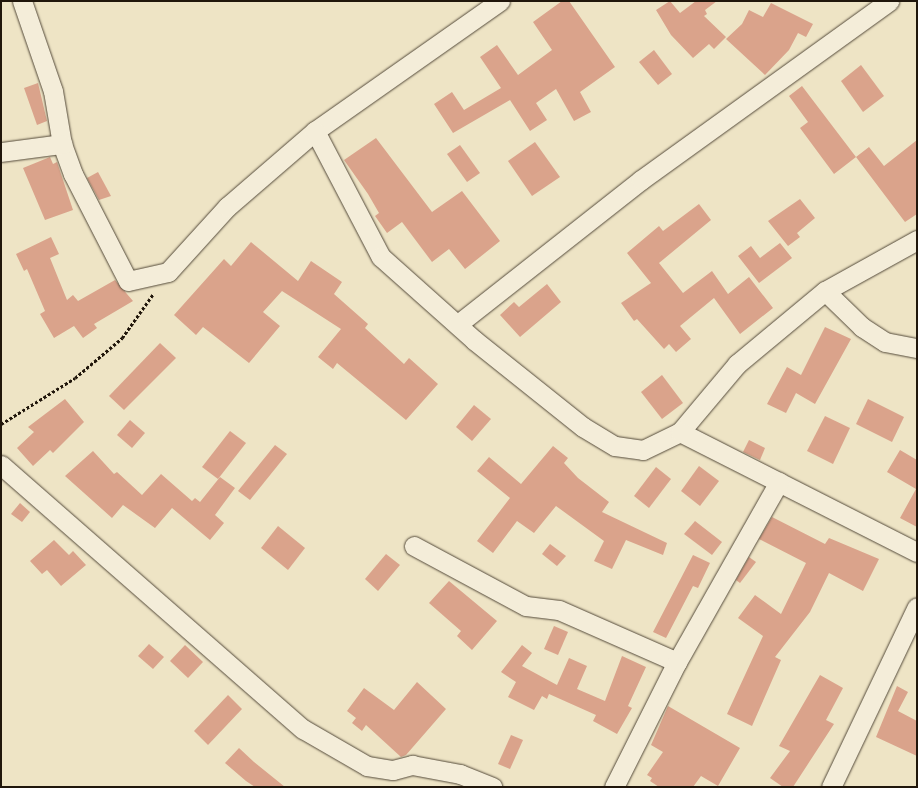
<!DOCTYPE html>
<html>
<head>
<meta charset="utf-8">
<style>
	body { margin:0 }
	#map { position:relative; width:918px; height:788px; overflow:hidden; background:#eee4c5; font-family:Cardo,serif }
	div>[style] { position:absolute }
	.building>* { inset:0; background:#daa38b }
	.path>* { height:2.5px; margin-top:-1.25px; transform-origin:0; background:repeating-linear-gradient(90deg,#20160b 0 3px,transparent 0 5px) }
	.roads { filter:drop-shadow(0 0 1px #544a3a) drop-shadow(0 0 1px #544a3a) }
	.minor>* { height:19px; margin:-9.5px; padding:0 9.5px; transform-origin:9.5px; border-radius:9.5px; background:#f4edd9 }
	span { translate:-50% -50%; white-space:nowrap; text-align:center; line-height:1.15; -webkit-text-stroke:3px #f4edd9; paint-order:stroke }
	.frame { position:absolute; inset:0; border:2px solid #20160b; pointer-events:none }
</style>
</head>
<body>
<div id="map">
	<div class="building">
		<div style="clip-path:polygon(562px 1px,569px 1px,615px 67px,580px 92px,591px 112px,574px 121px,556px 89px,536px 103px,547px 120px,530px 131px,510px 100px,453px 133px,434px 104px,452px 92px,464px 110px,501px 88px,480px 57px,497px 45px,518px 75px,552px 50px,533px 22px)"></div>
		<div style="clip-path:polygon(670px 1px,680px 13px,696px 1px,717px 1px,705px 10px,707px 14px,704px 16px,726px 37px,714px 49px,709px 44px,693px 58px,671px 35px,656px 10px)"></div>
		<div style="clip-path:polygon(771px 3px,813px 24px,806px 37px,798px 33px,789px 50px,765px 75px,726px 39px,742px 24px,749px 10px,763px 17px)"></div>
		<div style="clip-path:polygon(654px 50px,672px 74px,658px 85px,639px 62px)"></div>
		<div style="clip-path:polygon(861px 65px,884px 96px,863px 112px,841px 81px)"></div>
		<div style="clip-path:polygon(38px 83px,47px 121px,37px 125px,24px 88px)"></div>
		<div style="clip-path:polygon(802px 86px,856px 157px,834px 174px,800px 128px,808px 122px,789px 96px)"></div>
		<div style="clip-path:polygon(376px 138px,432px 212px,462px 191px,500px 241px,465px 269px,449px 249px,432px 262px,402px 222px,387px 233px,375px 216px,379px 213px,368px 194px,344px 160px)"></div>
		<div style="clip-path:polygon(917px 140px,917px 214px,905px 222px,856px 157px,869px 147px,884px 166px)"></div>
		<div style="clip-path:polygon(535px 142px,560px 177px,532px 196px,508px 161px)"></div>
		<div style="clip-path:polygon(460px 145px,480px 173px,467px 182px,447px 154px)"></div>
		<div style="clip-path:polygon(50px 157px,53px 164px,57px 162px,73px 210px,45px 220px,23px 168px)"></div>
		<div style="clip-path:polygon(98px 172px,111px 196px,99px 200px,87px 178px)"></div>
		<div style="clip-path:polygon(800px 199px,815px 218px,797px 233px,800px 237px,788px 246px,768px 221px)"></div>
		<div style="clip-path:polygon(699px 204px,711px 220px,659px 263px,683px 293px,712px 271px,728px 294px,749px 277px,773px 308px,740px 334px,714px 298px,680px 326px,691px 339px,676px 352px,669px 344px,664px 349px,637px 319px,634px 321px,621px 303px,651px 283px,627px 253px,659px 226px,663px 231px)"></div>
		<div style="clip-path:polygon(51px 237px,59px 254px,50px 258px,67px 300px,73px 295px,78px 301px,115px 280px,133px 301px,94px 324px,97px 328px,83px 338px,74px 326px,54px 338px,40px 314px,45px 311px,27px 269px,24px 271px,16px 254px)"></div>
		<div style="clip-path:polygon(251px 242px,298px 281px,311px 261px,342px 282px,334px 294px,368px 324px,365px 328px,404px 364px,409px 358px,438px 384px,406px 420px,337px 363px,333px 369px,318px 357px,341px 329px,282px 291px,263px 312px,280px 326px,249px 363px,203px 327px,196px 335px,174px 315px,224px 259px,231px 266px)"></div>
		<div style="clip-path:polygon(780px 243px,792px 258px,759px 283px,738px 256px,751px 246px,760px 258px)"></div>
		<div style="clip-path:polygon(547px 284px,561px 302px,520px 337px,500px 315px,514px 302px,519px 307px)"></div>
		<div style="clip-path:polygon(825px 327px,851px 339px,815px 404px,796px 393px,786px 413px,767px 404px,787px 367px,801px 375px)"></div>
		<div style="clip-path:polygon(160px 343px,176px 358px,124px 410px,109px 396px)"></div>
		<div style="clip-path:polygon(662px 375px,683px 403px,662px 419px,641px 392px)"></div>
		<div style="clip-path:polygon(65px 399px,84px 422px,53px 453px,50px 450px,33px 466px,17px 448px,34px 432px,28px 427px)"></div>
		<div style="clip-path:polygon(868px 399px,904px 417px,892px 442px,856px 424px)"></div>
		<div style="clip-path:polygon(474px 405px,491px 419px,472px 441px,456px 427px)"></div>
		<div style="clip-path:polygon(825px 416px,850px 428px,833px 464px,807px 451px)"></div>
		<div style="clip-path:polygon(130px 420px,145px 433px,132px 448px,117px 435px)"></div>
		<div style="clip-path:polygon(230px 431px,246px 443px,218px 479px,202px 467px)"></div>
		<div style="clip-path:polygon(749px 440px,765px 448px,760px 460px,743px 452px)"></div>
		<div style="clip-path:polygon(275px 445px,287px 454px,250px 500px,238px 491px)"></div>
		<div style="clip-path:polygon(553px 446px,568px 458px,564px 463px,578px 478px,609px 502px,602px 512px,667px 543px,663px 555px,626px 540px,612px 569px,594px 561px,604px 541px,556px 506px,534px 533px,517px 521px,493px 553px,477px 541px,510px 498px,477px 471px,489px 457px,521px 484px)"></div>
		<div style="clip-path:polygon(900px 450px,917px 460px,917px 527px,900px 518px,916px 489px,887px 472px)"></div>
		<div style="clip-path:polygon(93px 451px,114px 474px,117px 472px,142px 495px,161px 474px,192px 501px,195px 498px,200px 502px,220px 477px,235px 488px,215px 515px,224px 523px,210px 540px,172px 508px,155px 528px,123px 505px,112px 518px,65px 476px)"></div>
		<div style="clip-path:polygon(699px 466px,719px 481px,700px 506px,681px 491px)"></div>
		<div style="clip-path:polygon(656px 467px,671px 479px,649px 508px,634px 496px)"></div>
		<div style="clip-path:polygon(20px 503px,30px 512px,22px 522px,11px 514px)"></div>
		<div style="clip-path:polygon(772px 517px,825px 544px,829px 538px,879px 559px,863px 591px,829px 573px,810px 612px,775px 657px,781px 660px,752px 726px,727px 714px,763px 636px,738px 618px,755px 595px,781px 614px,806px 563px,759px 539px)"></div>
		<div style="clip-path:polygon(695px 521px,722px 542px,712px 555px,684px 534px)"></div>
		<div style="clip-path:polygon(278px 526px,305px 548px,288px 570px,261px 548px)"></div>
		<div style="clip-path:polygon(54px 540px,69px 555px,73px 551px,86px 565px,61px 586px,47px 570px,42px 574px,30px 561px)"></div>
		<div style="clip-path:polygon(550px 544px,566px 556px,557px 566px,542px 554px)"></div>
		<div style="clip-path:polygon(386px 554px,400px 565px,378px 591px,365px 579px)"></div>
		<div style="clip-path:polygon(693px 555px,710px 563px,698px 588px,693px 586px,666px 638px,653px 632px)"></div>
		<div style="clip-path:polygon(749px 557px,756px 562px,740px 583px,736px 580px)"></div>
		<div style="clip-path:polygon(449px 581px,497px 621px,472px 650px,457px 636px,461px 631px,429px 603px)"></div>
		<div style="clip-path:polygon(554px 626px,568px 632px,558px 655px,544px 649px)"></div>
		<div style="clip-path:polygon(149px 644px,164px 657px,153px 669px,138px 656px)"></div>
		<div style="clip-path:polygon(185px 645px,203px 662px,188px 678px,170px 661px)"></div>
		<div style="clip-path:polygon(522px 645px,532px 653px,522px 666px,557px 685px,569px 658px,587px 666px,577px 689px,605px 701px,622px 656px,646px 667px,628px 706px,632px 708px,617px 734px,593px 721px,596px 715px,549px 694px,547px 699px,542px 696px,534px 710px,508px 697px,516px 682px,501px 672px)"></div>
		<div style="clip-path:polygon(820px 675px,843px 688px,826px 720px,834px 724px,793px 787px,783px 787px,770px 778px,790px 751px,779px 746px)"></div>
		<div style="clip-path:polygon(417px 682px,446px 709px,406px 755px,401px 757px,366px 725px,362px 731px,352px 723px,356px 718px,347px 711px,364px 688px,394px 710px)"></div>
		<div style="clip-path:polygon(897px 686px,908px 692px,898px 711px,917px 721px,917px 756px,876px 737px)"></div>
		<div style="clip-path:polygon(228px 695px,242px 709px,208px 745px,194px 731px)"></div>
		<div style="clip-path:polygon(668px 706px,740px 748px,718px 786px,701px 776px,693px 787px,659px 787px,650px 781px,652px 778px,647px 775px,663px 752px,651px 745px)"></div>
		<div style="clip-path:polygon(511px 735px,523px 740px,510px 769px,498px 764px)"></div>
		<div style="clip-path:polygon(239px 748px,254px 762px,285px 787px,255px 787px,246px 781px,225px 763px)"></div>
	</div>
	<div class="path">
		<div style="left:1px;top:424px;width:87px;rotate:-31.9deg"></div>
		<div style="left:75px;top:378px;width:62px;rotate:-40.4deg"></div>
		<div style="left:122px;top:338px;width:54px;rotate:-54.8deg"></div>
	</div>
	<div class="roads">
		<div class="minor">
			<div style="left:22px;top:1px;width:95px;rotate:71deg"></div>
			<div style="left:53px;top:91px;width:54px;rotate:80.4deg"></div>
			<div style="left:62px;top:144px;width:32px;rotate:70deg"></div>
			<div style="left:73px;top:174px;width:120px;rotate:62.8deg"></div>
			<div style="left:128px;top:281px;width:41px;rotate:-12.7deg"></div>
			<div style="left:168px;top:272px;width:88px;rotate:-47.8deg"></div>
			<div style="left:227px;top:207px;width:116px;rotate:-40.8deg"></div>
			<div style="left:315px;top:131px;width:226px;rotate:-35.1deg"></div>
			<div style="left:315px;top:131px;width:142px;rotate:62.4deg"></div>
			<div style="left:381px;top:257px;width:125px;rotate:41.7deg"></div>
			<div style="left:474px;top:340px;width:139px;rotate:38.6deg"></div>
			<div style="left:583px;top:427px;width:37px;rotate:31deg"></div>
			<div style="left:615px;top:446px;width:28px;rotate:8deg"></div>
			<div style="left:643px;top:450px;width:41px;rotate:-25.9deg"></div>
			<div style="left:680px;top:432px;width:89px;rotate:-50deg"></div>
			<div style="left:737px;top:364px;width:114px;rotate:-39.7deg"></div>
			<div style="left:825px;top:291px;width:105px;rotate:-29deg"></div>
			<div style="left:1px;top:152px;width:62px;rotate:-7.5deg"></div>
			<div style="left:825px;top:291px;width:52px;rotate:44.2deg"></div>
			<div style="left:862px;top:327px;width:27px;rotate:33deg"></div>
			<div style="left:885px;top:342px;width:33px;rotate:11deg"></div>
			<div style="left:458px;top:324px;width:233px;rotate:-38.2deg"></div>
			<div style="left:641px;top:180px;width:306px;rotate:-35.8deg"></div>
			<div style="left:680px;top:432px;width:266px;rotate:26.9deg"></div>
			<div style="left:1px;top:465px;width:401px;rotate:41.2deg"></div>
			<div style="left:303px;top:729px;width:74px;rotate:30deg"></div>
			<div style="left:367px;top:766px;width:26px;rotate:9deg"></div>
			<div style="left:393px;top:770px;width:20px;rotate:-15deg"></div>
			<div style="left:412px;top:765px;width:49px;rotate:10.6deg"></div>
			<div style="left:460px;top:774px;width:35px;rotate:22deg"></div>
			<div style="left:414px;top:546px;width:127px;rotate:28.2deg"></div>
			<div style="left:526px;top:606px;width:33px;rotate:7deg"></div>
			<div style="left:559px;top:610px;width:129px;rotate:23.8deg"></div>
			<div style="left:614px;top:787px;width:140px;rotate:-63.3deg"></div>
			<div style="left:677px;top:662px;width:207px;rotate:-60.5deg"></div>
			<div style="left:831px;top:787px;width:199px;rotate:-64.5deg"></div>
		</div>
	</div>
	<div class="frame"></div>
</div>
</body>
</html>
